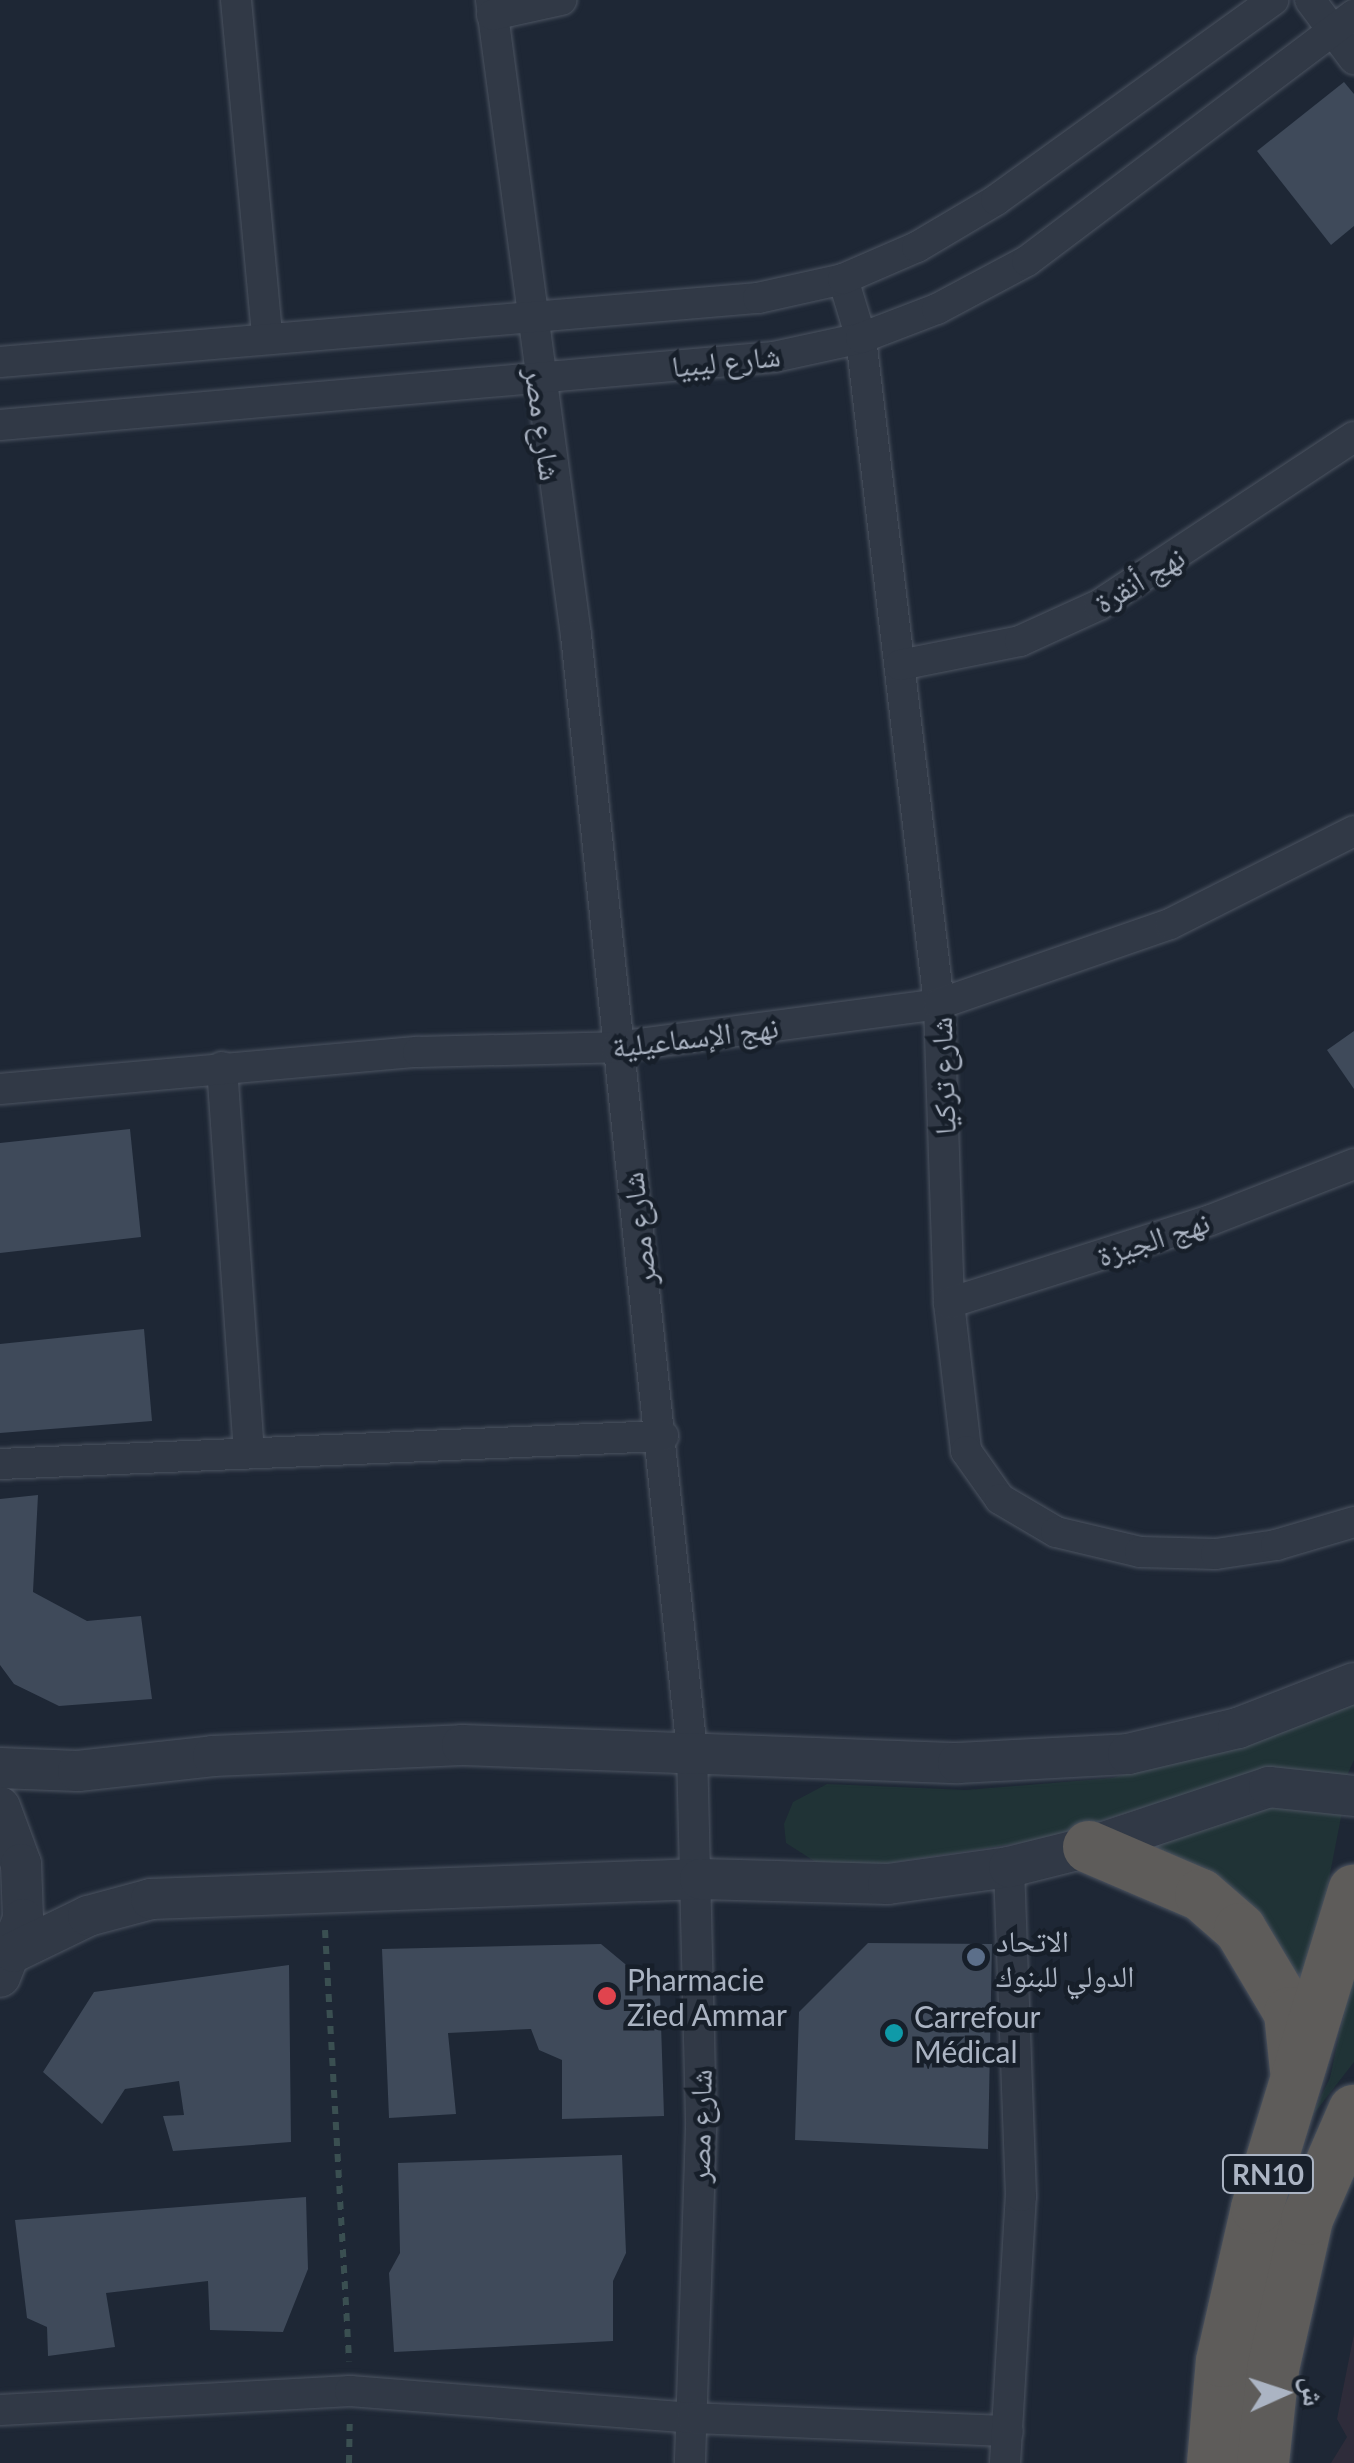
<!DOCTYPE html>
<html>
<head>
<meta charset="utf-8">
<style>
	body { margin:0 }
	#map { position:relative; width:1354px; height:2463px; overflow:hidden; background:#1e2735; font-family:Lato,"Noto Naskh Arabic",sans-serif }
	div>[style] { position:absolute }
	.medical>* { inset:0; background:#2e2c3a }
	.green>* { inset:0; background:#203336 }
	.building>* { inset:0; background:#3f4a5a }
	.path>* { height:6px; margin-top:-3px; transform-origin:0; background:repeating-linear-gradient(90deg,#3a4f51 0 8px,transparent 0 16px) }
	.roads { filter:drop-shadow(0 0 2px #4c5461) drop-shadow(0 0 2px #4c5461) }
	.minor>* { height:30px; margin:-15px; padding:0 15px; transform-origin:15px; border-radius:15px; background:#313946 }
	.tertiary>* { height:40px; margin:-20px; padding:0 20px; transform-origin:20px; border-radius:20px; background:#313946 }
	.trunk>* { height:52px; margin:-26px; padding:0 26px; transform-origin:26px; border-radius:26px; background:#5e5c5a }
	.dots>* { width:28px; height:28px; translate:-50% -50%; box-sizing:border-box; border:5px solid #171f2a; border-radius:50% }
	span { translate:-50% -50%; white-space:nowrap; text-align:center; line-height:1.15; -webkit-text-stroke:9px #171f2a; paint-order:stroke }
	.shield-label span { padding:2px 8px; background:#171f2a; border:2px solid; border-radius:8px; -webkit-text-stroke-width:0 }
	.shield-label { font-size:28px; color:#abb4c3; font-weight:700 }
	.street-label { font-size:30px; color:#abb4c3 }
	.poi-label { font-size:30px; color:#abb4c3 }
	.left { translate:0 -50%; text-align:left }
	.north { position:absolute; left:1234px; top:2343px; width:100px; height:100px; -webkit-text-stroke:8px #171f2a; paint-order:stroke; rotate:87deg; font-size:28px; font-weight:700; line-height:40px; text-align:center; color:#abb4c3 }
	.north::after { content:''; display:block; margin:auto; width:35px; height:45px; background:#abb4c3; clip-path:polygon(50% 0,100% 100%,50% 72%,0 100%) }
</style>
</head>
<body>
<div id="map">
	<div class="medical">
		<div style="clip-path:polygon(1354px 2334px,1354px 2463px,1331px 2463px,1347px 2437px,1337px 2419px)"></div>
	</div>
	<div class="green">
		<div style="clip-path:polygon(1354px 1695px,1354px 1760px,1343px 1784px,1224px 1783px,1039px 1840px,889px 1863px,822px 1866px,786px 1843px,784px 1824px,793px 1802px,827px 1784px,966px 1790px,1112px 1778px,1224px 1745px)"></div>
		<div style="clip-path:polygon(1292px 1801px,1342px 1812px,1308px 1987px,1240px 1899px,1143px 1846px,1225px 1814px)"></div>
		<div style="clip-path:polygon(1354px 1966px,1354px 2062px,1309px 2120px,1330px 2078px)"></div>
	</div>
	<div class="building">
		<div style="clip-path:polygon(1344px 82px,1354px 94px,1354px 226px,1331px 245px,1257px 151px)"></div>
		<div style="clip-path:polygon(1354px 1031px,1354px 1089px,1327px 1050px)"></div>
		<div style="clip-path:polygon(130px 1129px,141px 1237px,0 1253px,0 1143px)"></div>
		<div style="clip-path:polygon(144px 1329px,152px 1421px,0 1433px,0 1344px)"></div>
		<div style="clip-path:polygon(38px 1495px,33px 1592px,87px 1621px,141px 1616px,152px 1699px,59px 1706px,14px 1684px,0 1665px,0 1499px)"></div>
		<div style="clip-path:polygon(868px 1943px,992px 1944px,988px 2149px,795px 2140px,799px 2012px)"></div>
		<div style="clip-path:polygon(601px 1944px,660px 1993px,664px 2116px,562px 2119px,562px 2060px,539px 2050px,531px 2029px,448px 2033px,456px 2114px,389px 2118px,382px 1949px)"></div>
		<div style="clip-path:polygon(289px 1965px,291px 2142px,173px 2151px,163px 2116px,184px 2115px,179px 2081px,125px 2089px,102px 2124px,43px 2072px,94px 1992px)"></div>
		<div style="clip-path:polygon(622px 2155px,626px 2253px,613px 2281px,613px 2341px,394px 2352px,389px 2273px,400px 2253px,398px 2163px)"></div>
		<div style="clip-path:polygon(306px 2197px,308px 2269px,283px 2332px,210px 2330px,208px 2281px,106px 2293px,115px 2347px,48px 2356px,47px 2327px,27px 2318px,15px 2220px)"></div>
	</div>
	<div class="path">
		<div style="left:325px;top:1930px;width:432px;rotate:86.8deg"></div>
		<div style="left:349px;top:2463px;width:39px;rotate:-89deg"></div>
	</div>
	<div class="roads">
		<div class="minor">
			<div style="left:236px;top:0;width:336px;rotate:84.7deg"></div>
			<div style="left:491px;top:0;width:641px;rotate:82.38deg"></div>
			<div style="left:576px;top:635px;width:1122px;rotate:84.07deg"></div>
			<div style="left:692px;top:1751px;width:378px;rotate:88.6deg"></div>
			<div style="left:701px;top:2129px;width:334px;rotate:91.9deg"></div>
			<div style="left:1310px;top:0;width:74px;rotate:53.3deg"></div>
			<div style="left:492px;top:15px;width:71px;rotate:-12.3deg"></div>
			<div style="left:843px;top:279px;width:62px;rotate:73deg"></div>
			<div style="left:861px;top:338px;width:671px;rotate:83.32deg"></div>
			<div style="left:939px;top:1004px;width:299px;rotate:88.1deg"></div>
			<div style="left:949px;top:1303px;width:149px;rotate:83.4deg"></div>
			<div style="left:966px;top:1451px;width:59px;rotate:54.7deg"></div>
			<div style="left:1000px;top:1499px;width:65px;rotate:30.5deg"></div>
			<div style="left:1056px;top:1532px;width:86px;rotate:13.4deg"></div>
			<div style="left:1140px;top:1552px;width:76px;rotate:1.5deg"></div>
			<div style="left:1216px;top:1554px;width:61px;rotate:-8.5deg"></div>
			<div style="left:1276px;top:1545px;width:81px;rotate:-16.4deg"></div>
			<div style="left:0;top:362px;width:761px;rotate:-4.83deg"></div>
			<div style="left:758px;top:298px;width:87px;rotate:-12.6deg"></div>
			<div style="left:843px;top:279px;width:81px;rotate:-23.4deg"></div>
			<div style="left:917px;top:247px;width:92px;rotate:-30.7deg"></div>
			<div style="left:996px;top:200px;width:342px;rotate:-35.8deg"></div>
			<div style="left:0;top:425px;width:777px;rotate:-5.02deg"></div>
			<div style="left:774px;top:357px;width:89px;rotate:-12.3deg"></div>
			<div style="left:861px;top:338px;width:81px;rotate:-20.9deg"></div>
			<div style="left:937px;top:309px;width:102px;rotate:-28.1deg"></div>
			<div style="left:1027px;top:261px;width:409px;rotate:-37deg"></div>
			<div style="left:900px;top:665px;width:122px;rotate:-11.3deg"></div>
			<div style="left:1020px;top:641px;width:87px;rotate:-24.5deg"></div>
			<div style="left:1099px;top:605px;width:305px;rotate:-33.4deg"></div>
			<div style="left:222px;top:1067px;width:385px;rotate:86deg"></div>
			<div style="left:0;top:1089px;width:420px;rotate:-5.1deg"></div>
			<div style="left:418px;top:1052px;width:199px;rotate:-1.4deg"></div>
			<div style="left:617px;top:1047px;width:325px;rotate:-7.6deg"></div>
			<div style="left:939px;top:1004px;width:244px;rotate:-19.1deg"></div>
			<div style="left:1170px;top:924px;width:206px;rotate:-26.8deg"></div>
			<div style="left:949px;top:1303px;width:272px;rotate:-17.6deg"></div>
			<div style="left:1208px;top:1221px;width:157px;rotate:-21.3deg"></div>
			<div style="left:0;top:1464px;width:664px;rotate:-2.42deg"></div>
			<div style="left:0;top:2410px;width:351px;rotate:-3.1deg"></div>
			<div style="left:350px;top:2391px;width:343px;rotate:4.5deg"></div>
			<div style="left:692px;top:2418px;width:316px;rotate:2.4deg"></div>
			<div style="left:1005px;top:2463px;width:267px;rotate:-86.6deg"></div>
			<div style="left:1021px;top:2196px;width:329px;rotate:-92.1deg"></div>
		</div>
		<div class="tertiary">
			<div style="left:0;top:1768px;width:78px;rotate:2.2deg"></div>
			<div style="left:78px;top:1771px;width:136px;rotate:-6.3deg"></div>
			<div style="left:213px;top:1756px;width:249px;rotate:-2.5deg"></div>
			<div style="left:462px;top:1745px;width:496px;rotate:2.1deg"></div>
			<div style="left:958px;top:1763px;width:170px;rotate:-3deg"></div>
			<div style="left:1128px;top:1754px;width:113px;rotate:-13.3deg"></div>
			<div style="left:1238px;top:1728px;width:124px;rotate:-21.2deg"></div>
			<div style="left:0;top:1807px;width:61px;rotate:69.8deg"></div>
			<div style="left:21px;top:1864px;width:55px;rotate:87.9deg"></div>
			<div style="left:23px;top:1919px;width:62px;rotate:111.6deg"></div>
			<div style="left:14px;top:1952px;width:82px;rotate:-25.9deg"></div>
			<div style="left:88px;top:1916px;width:65px;rotate:-15.1deg"></div>
			<div style="left:151px;top:1899px;width:549px;rotate:-2.09deg"></div>
			<div style="left:700px;top:1879px;width:188px;rotate:1.5deg"></div>
			<div style="left:888px;top:1884px;width:122px;rotate:-8deg"></div>
			<div style="left:1009px;top:1867px;width:82px;rotate:-14deg"></div>
			<div style="left:1089px;top:1847px;width:190px;rotate:-18.4deg"></div>
			<div style="left:1269px;top:1787px;width:85px;rotate:6deg"></div>
		</div>
		<div class="trunk">
			<div style="left:1089px;top:1847px;width:122px;rotate:23.2deg"></div>
			<div style="left:1201px;top:1895px;width:52px;rotate:41.1deg"></div>
			<div style="left:1240px;top:1929px;width:98px;rotate:59.2deg"></div>
			<div style="left:1290px;top:2013px;width:57px;rotate:84deg"></div>
			<div style="left:1213px;top:2463px;width:102px;rotate:-85deg"></div>
			<div style="left:1222px;top:2361px;width:157px;rotate:-77.1deg"></div>
			<div style="left:1257px;top:2208px;width:332px;rotate:-73deg"></div>
			<div style="left:1263px;top:2463px;width:95px;rotate:-83.9deg"></div>
			<div style="left:1273px;top:2369px;width:154px;rotate:-77.2deg"></div>
			<div style="left:1307px;top:2219px;width:118px;rotate:-66.5deg"></div>
		</div>
	</div>
	<div class="dots">
		<div style="left:976px;top:1957px;background:#5c6f8a"></div>
		<div style="left:607px;top:1996px;background:#e0444e"></div>
		<div style="left:894px;top:2033px;background:#0f9aa8"></div>
	</div>
	<div class="shield-label">
		<span style="left:1268px;top:2174px">RN10</span>
	</div>
	<div class="street-label">
		<span style="left:726px;top:360px;rotate:-6deg">شارع ليبيا</span>
		<span style="left:544px;top:424px;rotate:82deg">شارع مصر</span>
		<span style="left:1139px;top:579px;rotate:-31deg">نهج أنقرة</span>
		<span style="left:695px;top:1036px;rotate:-7deg">نهج الإسماعيلية</span>
		<span style="left:942px;top:1076px;rotate:-92deg">شارع تركيا</span>
		<span style="left:638px;top:1229px;rotate:-97deg">شارع مصر</span>
		<span style="left:1153px;top:1238px;rotate:-18deg">نهج الجيزة</span>
		<span style="left:699px;top:2126px;rotate:-89deg">شارع مصر</span>
	</div>
	<div class="poi-label">
		<span class="left" style="left:996px;top:1957px">الاتحاد<br>الدولي للبنوك</span>
		<span class="left" style="left:627px;top:1996px">Pharmacie<br>Zied Ammar</span>
		<span class="left" style="left:914px;top:2033px">Carrefour<br>Médical</span>
	</div>
	<div class="north">ش</div>
</div>
</body>
</html>
